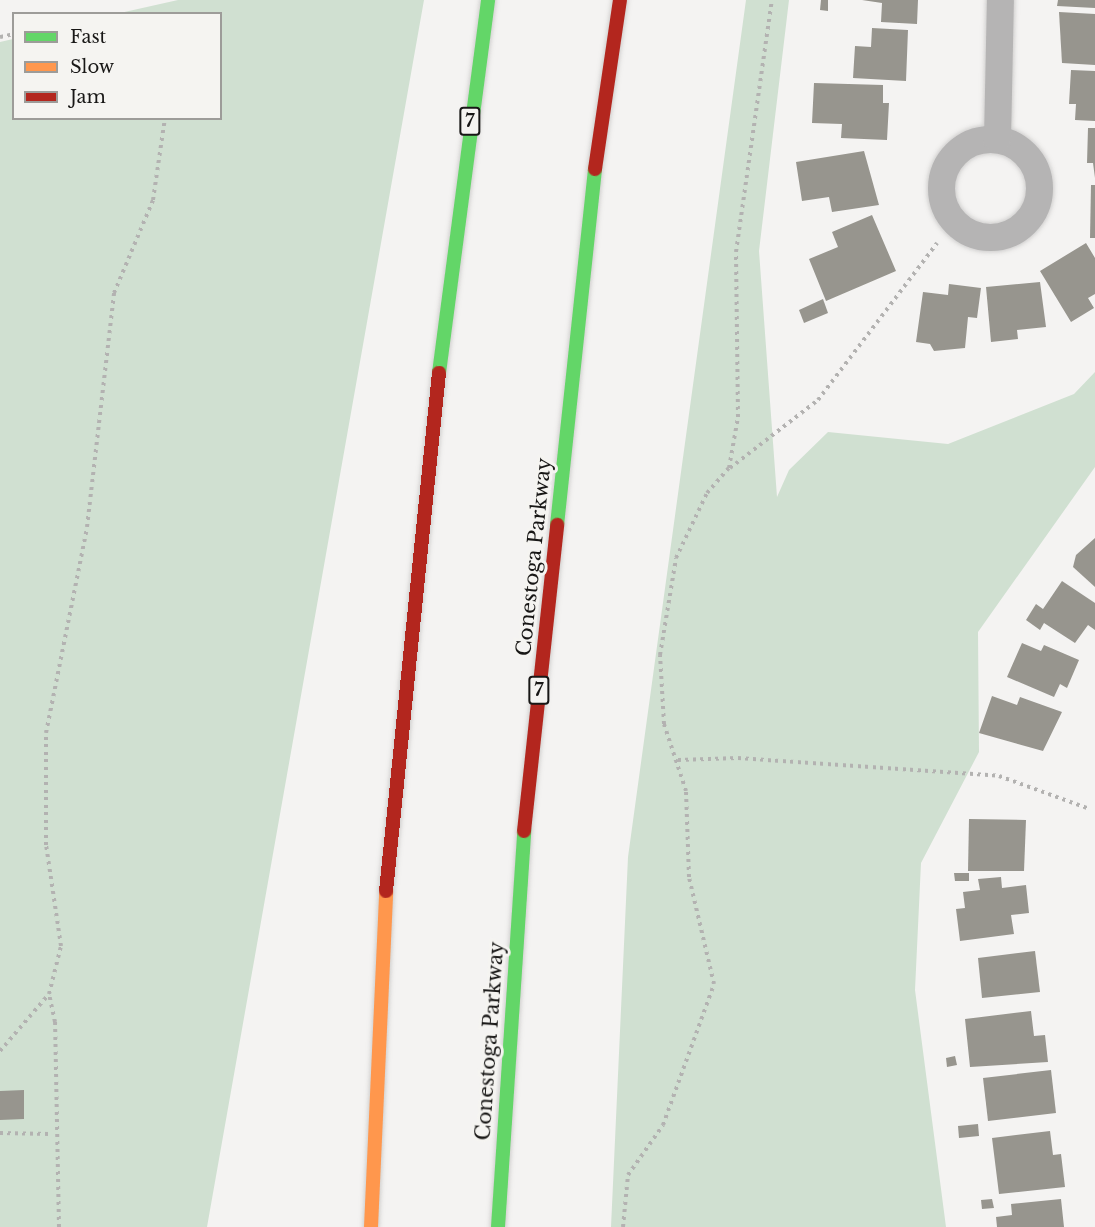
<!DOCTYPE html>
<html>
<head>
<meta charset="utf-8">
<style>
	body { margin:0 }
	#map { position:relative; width:1095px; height:1227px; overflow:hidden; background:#f4f3f2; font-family:"Libre Baskerville",serif }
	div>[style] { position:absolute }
	.green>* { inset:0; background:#d0e0d1 }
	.building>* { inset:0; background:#97958e }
	.path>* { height:4px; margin-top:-2px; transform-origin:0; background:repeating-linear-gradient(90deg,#b3b2b1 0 3px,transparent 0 7.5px) }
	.roads { filter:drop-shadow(0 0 2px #d1d0cf) drop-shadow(0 0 2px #d1d0cf) }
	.street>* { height:27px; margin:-13.5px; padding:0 13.5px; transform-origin:13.5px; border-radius:13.5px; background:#b5b4b4 }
	.street>.ring { margin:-13.5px; padding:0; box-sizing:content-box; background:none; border:27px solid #b5b4b4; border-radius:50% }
	.fast>* { height:14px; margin:-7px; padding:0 7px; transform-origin:7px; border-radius:7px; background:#63d668 }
	.slow>* { height:14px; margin:-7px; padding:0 7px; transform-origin:7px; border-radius:7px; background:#ff974d }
	.jam>* { height:14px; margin:-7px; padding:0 7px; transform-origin:7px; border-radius:7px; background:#b3261e }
	span { translate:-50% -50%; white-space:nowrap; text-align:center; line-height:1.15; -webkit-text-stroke:6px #f5f4f1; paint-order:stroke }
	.shield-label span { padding:2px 4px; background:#f5f4f1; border:2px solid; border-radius:4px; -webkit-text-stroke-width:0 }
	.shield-label { font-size:18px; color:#181716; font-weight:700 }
	.street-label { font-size:20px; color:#181716 }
	.legend { position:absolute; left:12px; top:12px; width:210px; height:108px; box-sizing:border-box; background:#f5f4f1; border:2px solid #9d9c99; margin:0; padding:8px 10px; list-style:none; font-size:18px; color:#181716 }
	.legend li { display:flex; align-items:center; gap:12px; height:30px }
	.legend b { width:30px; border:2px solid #9d9c99 }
</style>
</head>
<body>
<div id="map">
	<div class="green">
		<div style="clip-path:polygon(178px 0,424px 0,207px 1227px,0 1227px,0 42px,13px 39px,14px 118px,220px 118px,220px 14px,120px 13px)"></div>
		<div style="clip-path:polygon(746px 0,789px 0,759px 251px,777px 497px,789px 470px,828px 432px,948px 444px,1074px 394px,1095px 372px,1095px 467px,978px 632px,979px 752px,921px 863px,915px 990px,946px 1227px,611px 1227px,628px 857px)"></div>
	</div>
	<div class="building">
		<div style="clip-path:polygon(821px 0,828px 0,828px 11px,820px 10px)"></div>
		<div style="clip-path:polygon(862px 0,918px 0,917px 24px,881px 22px,882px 3px)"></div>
		<div style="clip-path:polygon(1058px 0,1095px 0,1095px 8px,1057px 6px)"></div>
		<div style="clip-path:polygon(1059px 12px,1095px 14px,1095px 65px,1062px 63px)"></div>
		<div style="clip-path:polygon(872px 28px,908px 30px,906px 81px,853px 78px,855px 46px,871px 47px)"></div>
		<div style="clip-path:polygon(1071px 70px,1095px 71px,1095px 121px,1075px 120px,1076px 104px,1069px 104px)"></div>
		<div style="clip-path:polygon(814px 83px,883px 85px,883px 103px,889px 103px,887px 140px,841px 138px,842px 124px,812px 123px)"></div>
		<div style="clip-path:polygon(1088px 128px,1095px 128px,1095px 178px,1093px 163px,1087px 163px)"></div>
		<div style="clip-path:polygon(864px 151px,879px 205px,832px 212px,829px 197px,802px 201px,796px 162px)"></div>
		<div style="clip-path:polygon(1091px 185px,1095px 185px,1095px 238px,1090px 238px)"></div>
		<div style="clip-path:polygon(872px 215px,896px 271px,826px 301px,809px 259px,838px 247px,832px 232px)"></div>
		<div style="clip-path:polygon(1086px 243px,1095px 258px,1095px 294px,1088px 298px,1094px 308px,1071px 322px,1040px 271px)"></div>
		<div style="clip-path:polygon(1040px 282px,1046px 327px,1017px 330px,1018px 339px,991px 342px,986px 287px)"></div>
		<div style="clip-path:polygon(949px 284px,981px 288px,977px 318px,968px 317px,965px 348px,934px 351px,930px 344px,916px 342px,923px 292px,948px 295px)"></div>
		<div style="clip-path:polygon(823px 299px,828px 313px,804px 323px,799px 310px)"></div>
		<div style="clip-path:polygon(1095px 538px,1095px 587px,1073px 567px,1076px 555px)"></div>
		<div style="clip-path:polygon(1062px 581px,1095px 603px,1095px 630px,1088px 625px,1075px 643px,1044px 623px,1040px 630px,1026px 620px,1036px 604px,1043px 609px)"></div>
		<div style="clip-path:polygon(1022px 643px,1041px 651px,1044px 645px,1079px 660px,1067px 688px,1060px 684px,1054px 697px,1007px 677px)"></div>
		<div style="clip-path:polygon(992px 696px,1017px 705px,1020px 697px,1062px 712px,1043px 751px,979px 733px)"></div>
		<div style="clip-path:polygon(969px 819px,1026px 820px,1024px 871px,968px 871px)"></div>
		<div style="clip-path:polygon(954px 873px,969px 873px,969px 881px,955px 881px)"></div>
		<div style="clip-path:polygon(1001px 877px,1002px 888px,1026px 885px,1029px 913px,1011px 915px,1014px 934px,960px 941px,956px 909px,965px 908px,963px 892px,980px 890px,978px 879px)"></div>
		<div style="clip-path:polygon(1035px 951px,1040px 992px,982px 998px,978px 958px)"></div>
		<div style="clip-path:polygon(1031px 1011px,1034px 1036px,1045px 1035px,1048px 1062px,970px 1067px,965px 1019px)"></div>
		<div style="clip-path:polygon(955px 1056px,957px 1065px,947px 1067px,946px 1058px)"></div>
		<div style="clip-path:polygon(1051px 1070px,1056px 1113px,988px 1121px,983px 1078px)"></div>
		<div style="clip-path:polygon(24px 1090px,24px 1119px,0 1120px,0 1091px)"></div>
		<div style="clip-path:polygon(978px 1124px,979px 1136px,959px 1138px,958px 1126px)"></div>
		<div style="clip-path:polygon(1050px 1131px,1053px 1155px,1061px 1154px,1065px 1187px,999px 1194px,992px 1138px)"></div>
		<div style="clip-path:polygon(992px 1199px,994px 1208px,982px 1209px,981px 1200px)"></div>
		<div style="clip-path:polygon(1061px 1199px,1064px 1227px,997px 1227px,996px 1217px,1012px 1215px,1011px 1204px)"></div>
	</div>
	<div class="path">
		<div style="left:91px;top:14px;width:19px"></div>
		<div style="left:0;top:37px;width:14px;rotate:-12deg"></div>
		<div style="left:730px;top:468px;width:111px;rotate:-37.7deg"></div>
		<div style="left:818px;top:400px;width:197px;rotate:-52.8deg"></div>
		<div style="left:678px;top:760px;width:60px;rotate:-1.9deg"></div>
		<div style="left:738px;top:758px;width:262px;rotate:3.9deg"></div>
		<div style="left:999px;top:776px;width:94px;rotate:20deg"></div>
		<div style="left:0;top:1051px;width:75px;rotate:-49.3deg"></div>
		<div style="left:0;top:1133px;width:50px;rotate:1.1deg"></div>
		<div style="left:59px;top:1227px;width:205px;rotate:-91.1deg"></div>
		<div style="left:55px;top:1022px;width:29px;rotate:-102deg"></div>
		<div style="left:49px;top:994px;width:49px;rotate:-76deg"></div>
		<div style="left:61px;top:946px;width:102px;rotate:-98.4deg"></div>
		<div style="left:46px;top:845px;width:112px;rotate:-90deg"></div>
		<div style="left:46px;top:733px;width:210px;rotate:-78.7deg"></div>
		<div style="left:87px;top:527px;width:236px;rotate:-83.4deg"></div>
		<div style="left:114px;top:293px;width:101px;rotate:-67.2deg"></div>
		<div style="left:153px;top:200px;width:83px;rotate:-81.7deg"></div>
		<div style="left:623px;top:1227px;width:52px;rotate:-84.5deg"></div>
		<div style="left:628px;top:1175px;width:61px;rotate:-55deg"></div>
		<div style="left:663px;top:1125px;width:150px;rotate:-70.1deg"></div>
		<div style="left:714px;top:984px;width:110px;rotate:-103.2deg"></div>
		<div style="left:689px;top:877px;width:86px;rotate:-92deg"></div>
		<div style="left:686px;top:791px;width:71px;rotate:-108.2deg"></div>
		<div style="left:664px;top:724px;width:69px;rotate:-93.3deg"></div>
		<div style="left:660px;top:655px;width:98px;rotate:-80.6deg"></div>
		<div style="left:676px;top:558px;width:72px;rotate:-64.5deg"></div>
		<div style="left:707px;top:493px;width:33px;rotate:-49deg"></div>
		<div style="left:729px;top:468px;width:52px;rotate:-80deg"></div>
		<div style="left:738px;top:417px;width:165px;rotate:-90.7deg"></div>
		<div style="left:736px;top:252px;width:255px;rotate:-81.9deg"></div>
	</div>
	<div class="roads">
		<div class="street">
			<div class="ring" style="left:941px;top:139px;width:71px;height:71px"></div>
			<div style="left:997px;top:139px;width:139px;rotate:-88.8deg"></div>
		</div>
		<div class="fast">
			<div style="left:439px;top:373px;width:376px;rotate:-82.5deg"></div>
			<div style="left:557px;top:525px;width:358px;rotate:-83.9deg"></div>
			<div style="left:498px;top:1227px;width:397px;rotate:-86.2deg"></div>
		</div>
		<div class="slow">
			<div style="left:371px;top:1227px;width:336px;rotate:-87.4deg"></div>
		</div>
		<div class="jam">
			<div style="left:595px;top:169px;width:171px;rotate:-81.6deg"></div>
			<div style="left:524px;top:831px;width:308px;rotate:-83.8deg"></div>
			<div style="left:386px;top:891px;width:521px;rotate:-84.16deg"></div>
		</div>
	</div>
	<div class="shield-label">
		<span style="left:470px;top:121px">7</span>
		<span style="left:539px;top:690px">7</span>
	</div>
	<div class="street-label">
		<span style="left:534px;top:557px;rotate:-84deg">Conestoga Parkway</span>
		<span style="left:490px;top:1041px;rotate:-86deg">Conestoga Parkway</span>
	</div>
	<ul class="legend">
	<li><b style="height:8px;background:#63d668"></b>Fast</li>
	<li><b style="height:8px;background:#ff974d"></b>Slow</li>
	<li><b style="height:8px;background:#b3261e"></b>Jam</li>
	</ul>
</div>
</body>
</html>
